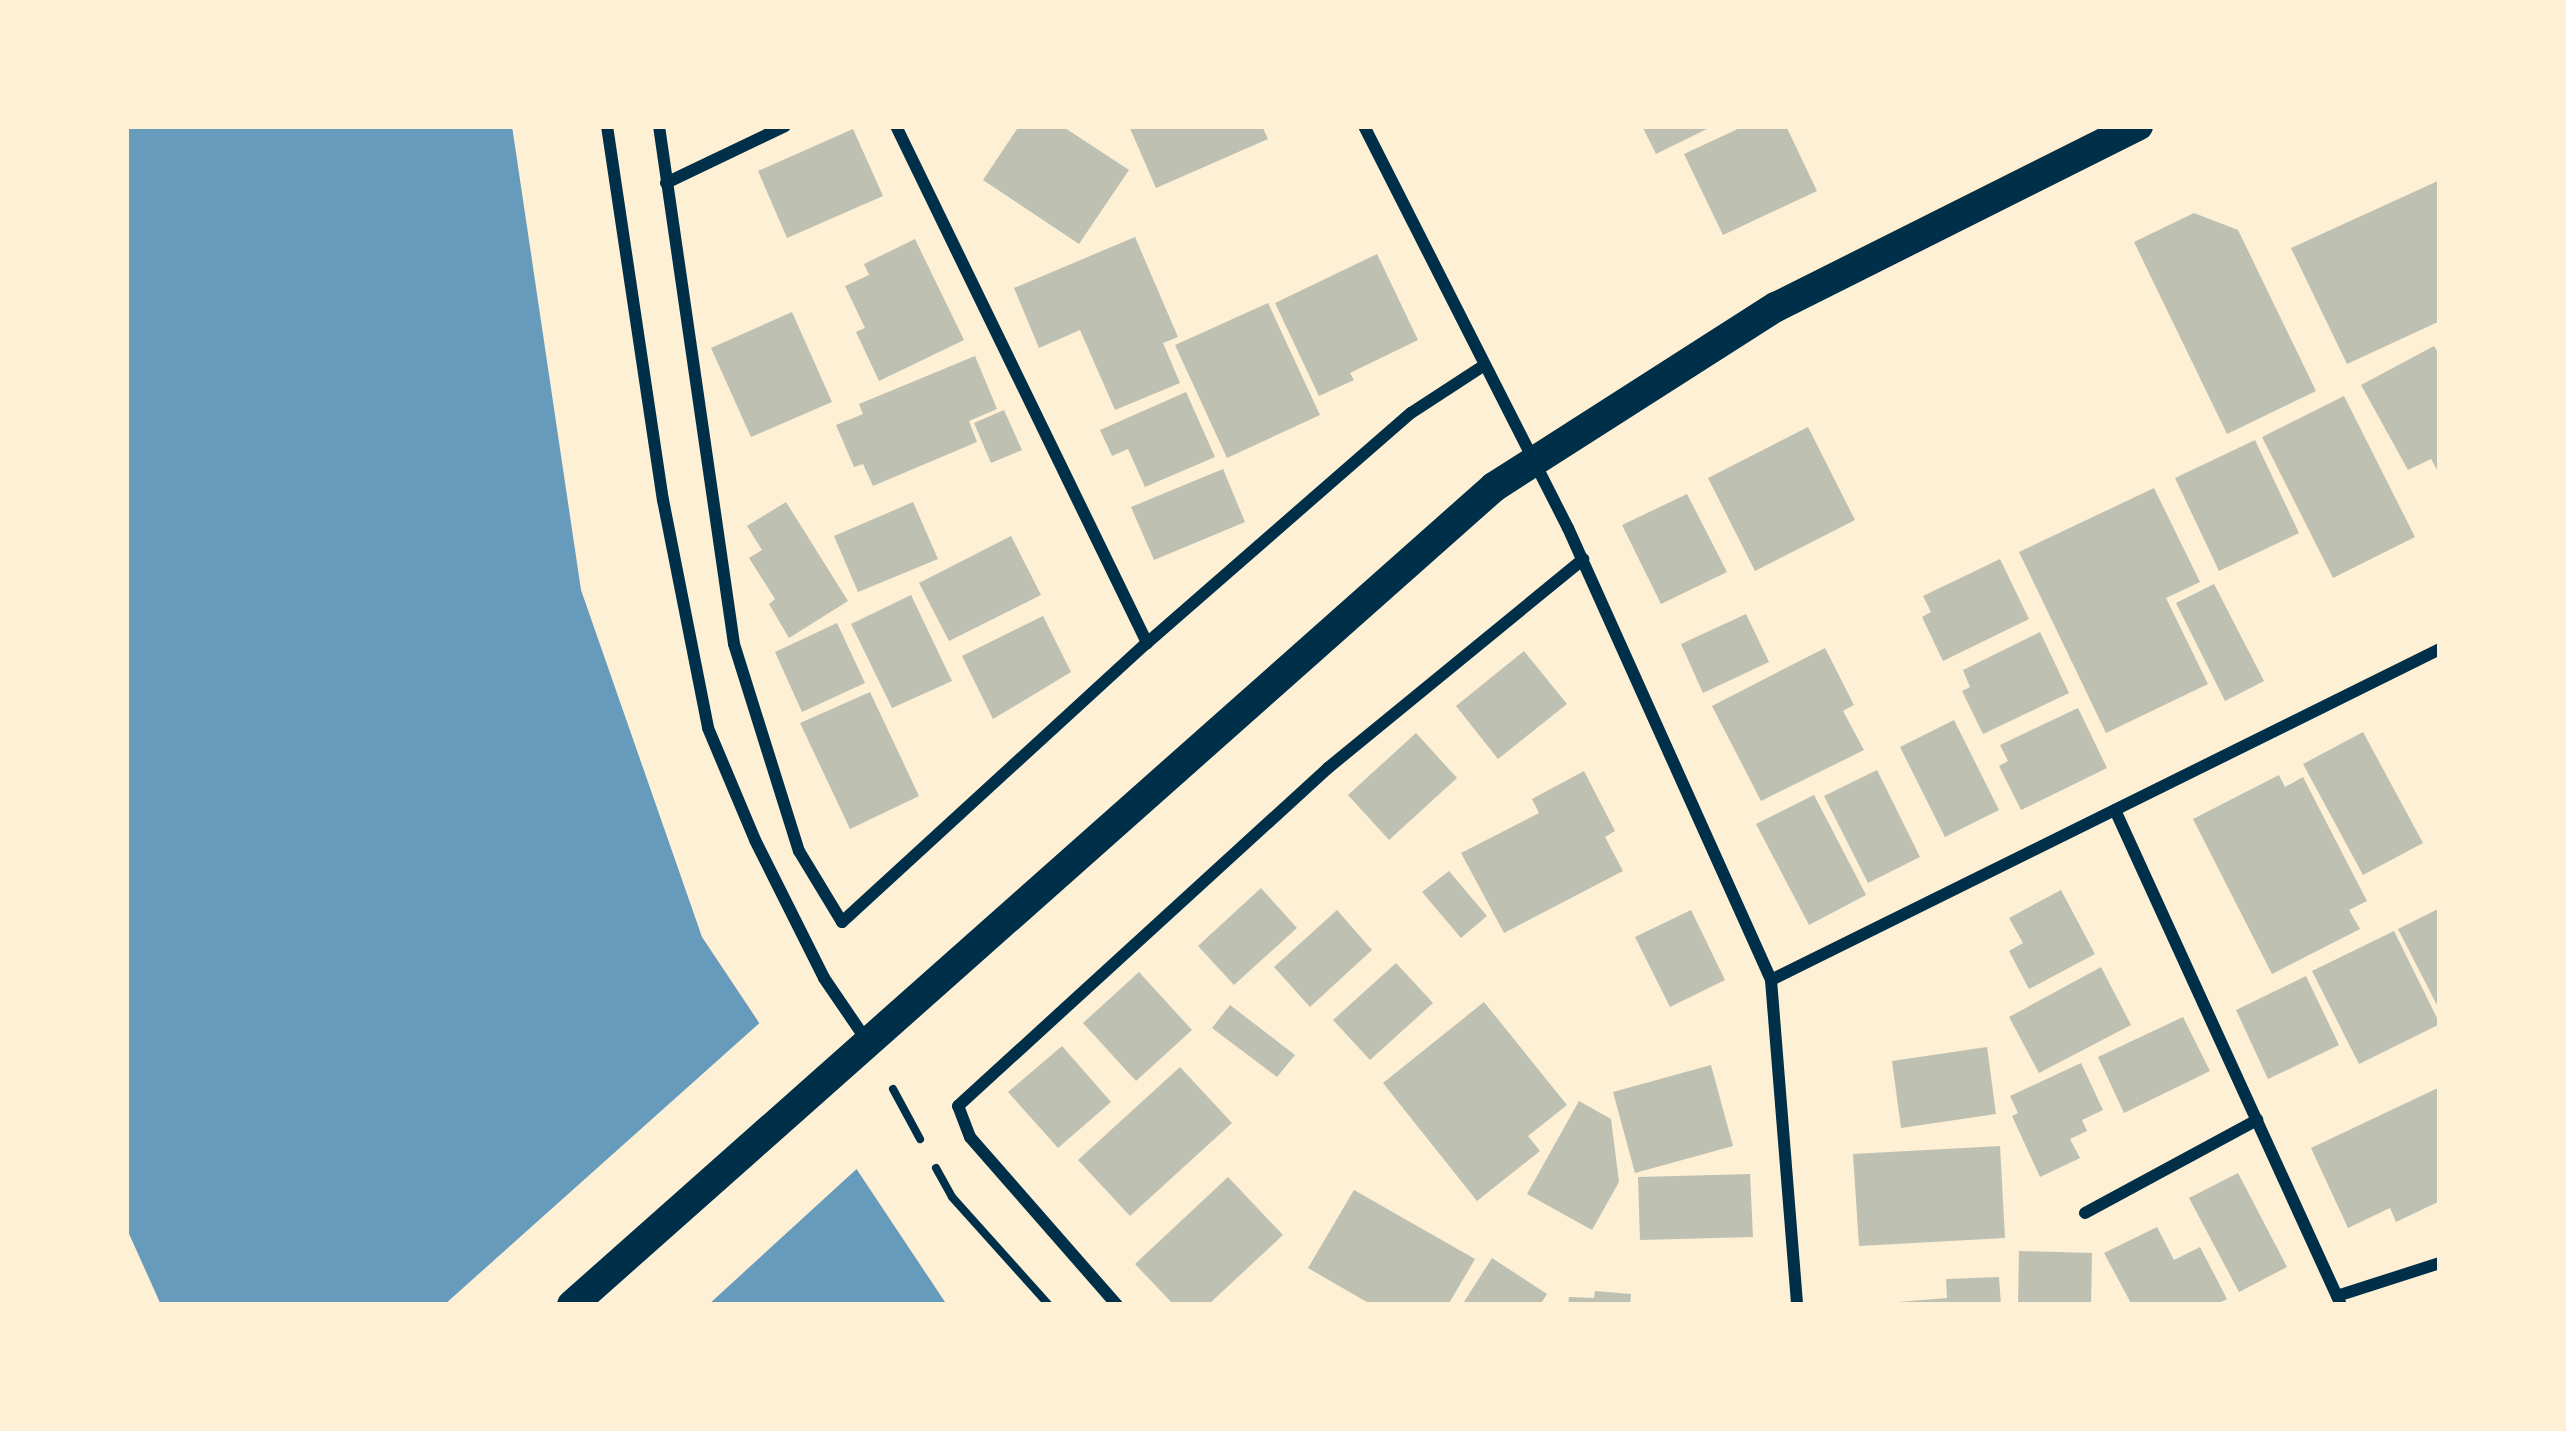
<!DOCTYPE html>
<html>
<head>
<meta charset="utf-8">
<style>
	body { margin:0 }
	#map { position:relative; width:2566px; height:1431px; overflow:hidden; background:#fdf0d5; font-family:Barlow,sans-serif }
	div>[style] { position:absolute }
	.water>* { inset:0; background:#669bbc }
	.pier>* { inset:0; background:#fdf0d5 }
	.building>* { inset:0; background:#bec0b2 }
	.path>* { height:8px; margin:-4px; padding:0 4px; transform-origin:4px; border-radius:4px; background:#003049 }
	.minor>* { height:12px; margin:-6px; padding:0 6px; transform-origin:6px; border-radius:6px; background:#003049 }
	.primary>* { height:30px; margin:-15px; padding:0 15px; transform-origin:15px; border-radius:15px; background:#003049 }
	span { translate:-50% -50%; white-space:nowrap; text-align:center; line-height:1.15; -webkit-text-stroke:12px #fdf0d5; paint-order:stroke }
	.frame { position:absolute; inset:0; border:129px solid #fdf0d5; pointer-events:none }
</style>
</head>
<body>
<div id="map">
	<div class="water">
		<div style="clip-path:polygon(126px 126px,512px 126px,581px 590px,702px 937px,947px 1305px,161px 1305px,126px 1227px)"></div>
	</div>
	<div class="pier">
		<div style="clip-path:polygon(764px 1019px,861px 1165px,708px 1305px,444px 1305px)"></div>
	</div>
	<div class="building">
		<div style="clip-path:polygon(1019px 126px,1062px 126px,1129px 170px,1079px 244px,983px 180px)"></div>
		<div style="clip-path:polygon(1129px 126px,1262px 126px,1268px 139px,1156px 188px)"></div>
		<div style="clip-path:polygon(1642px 126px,1713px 126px,1656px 154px)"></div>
		<div style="clip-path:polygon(1744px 126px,1786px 126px,1817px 191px,1723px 235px,1684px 154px)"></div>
		<div style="clip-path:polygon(853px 129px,883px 196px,787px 238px,758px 171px)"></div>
		<div style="clip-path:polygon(2440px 180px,2440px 321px,2347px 364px,2291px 248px)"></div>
		<div style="clip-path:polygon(2194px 213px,2238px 230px,2316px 391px,2227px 434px,2134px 242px)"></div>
		<div style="clip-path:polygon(1135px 237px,1178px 337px,1163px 343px,1180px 383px,1115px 410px,1080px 330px,1039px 348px,1014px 288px)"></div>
		<div style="clip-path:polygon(915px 239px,964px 340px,879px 381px,856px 332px,865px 328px,845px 286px,869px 275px,864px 264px)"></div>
		<div style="clip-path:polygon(1377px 254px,1418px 340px,1350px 373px,1354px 380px,1319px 396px,1275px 303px)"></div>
		<div style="clip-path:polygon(1268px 303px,1320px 415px,1227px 458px,1175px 345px)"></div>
		<div style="clip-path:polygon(792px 312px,832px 402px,751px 437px,711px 348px)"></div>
		<div style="clip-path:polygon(2434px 346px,2440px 356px,2440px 475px,2431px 459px,2408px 470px,2361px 385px)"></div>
		<div style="clip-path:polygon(975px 356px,997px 409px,969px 421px,977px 442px,873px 486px,863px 464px,854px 467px,836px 425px,863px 414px,859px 404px)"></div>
		<div style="clip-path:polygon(1186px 392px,1215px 457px,1145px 487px,1128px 449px,1112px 456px,1100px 430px)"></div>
		<div style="clip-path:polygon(2344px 396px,2415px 537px,2333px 578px,2262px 437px)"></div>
		<div style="clip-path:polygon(1004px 410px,1022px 450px,991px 463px,974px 423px)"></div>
		<div style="clip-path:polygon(1808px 427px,1855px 520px,1755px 571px,1708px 478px)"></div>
		<div style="clip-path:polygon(2255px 440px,2299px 533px,2219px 571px,2175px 478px)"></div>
		<div style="clip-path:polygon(1223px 469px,1245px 522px,1154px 560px,1131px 507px)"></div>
		<div style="clip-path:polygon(2154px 488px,2200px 582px,2166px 598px,2208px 684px,2106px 733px,2019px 552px)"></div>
		<div style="clip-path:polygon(1687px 494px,1727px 572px,1661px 604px,1622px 525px)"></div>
		<div style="clip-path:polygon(786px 502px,848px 601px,789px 638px,769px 604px,775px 599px,749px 558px,762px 550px,747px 526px)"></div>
		<div style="clip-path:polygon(913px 502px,938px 559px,858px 592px,834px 536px)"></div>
		<div style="clip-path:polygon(1011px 536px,1041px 595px,949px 641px,919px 583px)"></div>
		<div style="clip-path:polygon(2000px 559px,2029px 619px,1943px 661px,1922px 617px,1931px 612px,1923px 596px)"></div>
		<div style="clip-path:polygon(2214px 584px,2264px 681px,2225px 701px,2176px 603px)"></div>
		<div style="clip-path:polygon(911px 595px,952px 681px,892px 708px,851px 624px)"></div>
		<div style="clip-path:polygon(1746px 614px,1769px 662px,1703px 693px,1681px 644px)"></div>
		<div style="clip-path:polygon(1043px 616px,1071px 672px,993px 719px,962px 656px)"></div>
		<div style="clip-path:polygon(837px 623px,865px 683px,802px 712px,775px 652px)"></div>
		<div style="clip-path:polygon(2040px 632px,2069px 693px,1983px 734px,1962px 691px,1970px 687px,1963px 670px)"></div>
		<div style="clip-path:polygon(1825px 648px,1854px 705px,1843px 711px,1864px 750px,1761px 801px,1712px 706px)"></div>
		<div style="clip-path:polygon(1524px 651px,1567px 704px,1498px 759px,1456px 706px)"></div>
		<div style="clip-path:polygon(870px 692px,919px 796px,850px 829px,800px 723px)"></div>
		<div style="clip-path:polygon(2078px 708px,2107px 768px,2021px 810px,1999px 766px,2008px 761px,2000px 745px)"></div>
		<div style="clip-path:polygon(1954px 720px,1999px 810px,1945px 837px,1900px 747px)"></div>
		<div style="clip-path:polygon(2363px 732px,2423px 843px,2363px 875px,2303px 764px)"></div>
		<div style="clip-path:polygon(1416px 733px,1457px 778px,1389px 840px,1348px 795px)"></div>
		<div style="clip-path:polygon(1877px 770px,1920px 857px,1868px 883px,1824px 796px)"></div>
		<div style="clip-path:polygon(1584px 771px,1615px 831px,1605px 837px,1623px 871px,1504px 933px,1461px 853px,1539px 813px,1532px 799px)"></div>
		<div style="clip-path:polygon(2279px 775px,2285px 787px,2303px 777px,2367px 901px,2349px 910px,2360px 929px,2272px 974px,2193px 819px)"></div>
		<div style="clip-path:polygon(1814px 795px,1866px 895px,1809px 925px,1756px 824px)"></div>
		<div style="clip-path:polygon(1449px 871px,1487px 916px,1461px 938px,1422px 892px)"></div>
		<div style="clip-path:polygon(1261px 888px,1297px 928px,1234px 985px,1198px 946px)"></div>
		<div style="clip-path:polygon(2061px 890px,2095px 954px,2029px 989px,2009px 951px,2023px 943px,2009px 918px)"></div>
		<div style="clip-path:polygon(2440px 908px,2440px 1011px,2398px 929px)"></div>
		<div style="clip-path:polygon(1337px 910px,1372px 950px,1310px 1007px,1274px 967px)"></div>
		<div style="clip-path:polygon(1691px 910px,1725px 980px,1670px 1007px,1635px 937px)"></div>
		<div style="clip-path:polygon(2394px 931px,2440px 1024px,2359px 1064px,2312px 971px)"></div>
		<div style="clip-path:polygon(1396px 963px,1433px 1003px,1370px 1060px,1333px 1020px)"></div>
		<div style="clip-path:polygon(2101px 967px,2131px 1025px,2039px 1073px,2009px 1017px)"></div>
		<div style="clip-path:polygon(1139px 972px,1192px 1030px,1136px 1081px,1083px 1023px)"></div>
		<div style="clip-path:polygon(2306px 976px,2339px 1045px,2268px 1079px,2236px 1010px)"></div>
		<div style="clip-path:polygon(1484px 1002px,1567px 1105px,1528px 1136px,1540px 1151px,1477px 1201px,1383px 1083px)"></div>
		<div style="clip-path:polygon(1230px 1005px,1295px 1055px,1277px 1077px,1212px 1028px)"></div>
		<div style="clip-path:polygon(2183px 1017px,2210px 1071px,2124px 1113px,2098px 1057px)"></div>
		<div style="clip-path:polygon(1062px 1046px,1111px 1102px,1058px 1148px,1008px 1092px)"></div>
		<div style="clip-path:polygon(1987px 1047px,1996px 1114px,1901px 1128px,1892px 1061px)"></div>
		<div style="clip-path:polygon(2081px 1063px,2103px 1110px,2082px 1120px,2087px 1131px,2070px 1139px,2080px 1158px,2040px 1177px,2012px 1116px,2018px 1113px,2010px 1096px)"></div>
		<div style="clip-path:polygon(1711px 1065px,1733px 1146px,1635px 1173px,1613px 1092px)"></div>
		<div style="clip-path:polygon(1180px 1067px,1232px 1123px,1130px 1216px,1078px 1160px)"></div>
		<div style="clip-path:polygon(2440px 1087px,2440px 1201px,2396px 1222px,2390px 1208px,2348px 1228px,2311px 1148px)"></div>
		<div style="clip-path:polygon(1579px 1101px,1611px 1119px,1619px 1182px,1592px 1230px,1527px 1194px)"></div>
		<div style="clip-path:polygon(2000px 1146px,2005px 1238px,1859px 1246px,1853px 1154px)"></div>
		<div style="clip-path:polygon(2238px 1173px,2287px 1267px,2239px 1292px,2189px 1198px)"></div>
		<div style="clip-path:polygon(1750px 1174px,1753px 1237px,1640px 1240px,1638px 1177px)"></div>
		<div style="clip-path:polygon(1228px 1177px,1283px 1235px,1208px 1305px,1174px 1305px,1135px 1264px)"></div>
		<div style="clip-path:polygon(1354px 1190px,1475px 1259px,1448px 1305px,1372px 1305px,1308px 1268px)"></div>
		<div style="clip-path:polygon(2157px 1227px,2174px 1260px,2200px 1247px,2227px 1299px,2215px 1305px,2132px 1305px,2104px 1253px)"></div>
		<div style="clip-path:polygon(2019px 1251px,2092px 1253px,2091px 1305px,2018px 1305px)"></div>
		<div style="clip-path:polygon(1492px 1258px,1547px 1294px,1540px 1305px,1462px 1305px)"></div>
		<div style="clip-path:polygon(1999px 1277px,2001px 1305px,1861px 1305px,1947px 1298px,1946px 1279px)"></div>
		<div style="clip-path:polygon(1595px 1291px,1631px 1294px,1630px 1305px,1568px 1305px,1569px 1297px,1594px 1298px)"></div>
	</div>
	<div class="path">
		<div style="left:893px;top:1089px;width:57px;rotate:61.6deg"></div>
		<div style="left:936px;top:1168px;width:33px;rotate:61deg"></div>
		<div style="left:952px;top:1197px;width:145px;rotate:48.1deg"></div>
	</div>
	<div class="minor">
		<div style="left:607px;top:126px;width:378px;rotate:81.5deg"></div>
		<div style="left:663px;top:500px;width:232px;rotate:78.8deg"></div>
		<div style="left:708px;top:728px;width:121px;rotate:67.2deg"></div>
		<div style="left:755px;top:840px;width:154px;rotate:63.4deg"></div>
		<div style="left:824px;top:978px;width:76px;rotate:55.7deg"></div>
		<div style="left:659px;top:126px;width:523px;rotate:81.76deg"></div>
		<div style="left:734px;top:644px;width:217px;rotate:72.6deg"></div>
		<div style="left:799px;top:851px;width:83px;rotate:58.8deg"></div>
		<div style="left:842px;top:922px;width:413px;rotate:-42.5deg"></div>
		<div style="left:1147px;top:643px;width:350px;rotate:-41.1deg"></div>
		<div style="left:1411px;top:413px;width:86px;rotate:-33.1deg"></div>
		<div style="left:896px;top:126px;width:575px;rotate:64.1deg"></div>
		<div style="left:1364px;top:126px;width:451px;rotate:63.1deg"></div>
		<div style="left:1568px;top:528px;width:495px;rotate:65.8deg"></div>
		<div style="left:1771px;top:980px;width:326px;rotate:85.4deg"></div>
		<div style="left:666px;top:183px;width:132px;rotate:-25.6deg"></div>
		<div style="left:2115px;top:810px;width:544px;rotate:65.46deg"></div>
		<div style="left:1771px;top:980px;width:746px;rotate:-26.32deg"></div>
		<div style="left:2085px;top:1213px;width:196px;rotate:-28.4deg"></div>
		<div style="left:2337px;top:1296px;width:108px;rotate:-17.8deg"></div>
		<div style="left:1117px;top:1305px;width:223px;rotate:-131.2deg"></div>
		<div style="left:970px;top:1137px;width:33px;rotate:-111deg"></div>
		<div style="left:958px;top:1106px;width:501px;rotate:-42.41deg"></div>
		<div style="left:1328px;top:768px;width:330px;rotate:-39.3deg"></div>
	</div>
	<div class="primary">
		<div style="left:572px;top:1305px;width:1233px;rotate:-41.58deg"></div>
		<div style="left:1494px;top:487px;width:335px;rotate:-32.6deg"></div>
		<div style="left:1776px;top:307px;width:405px;rotate:-26.6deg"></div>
	</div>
	<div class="frame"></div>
</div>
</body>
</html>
